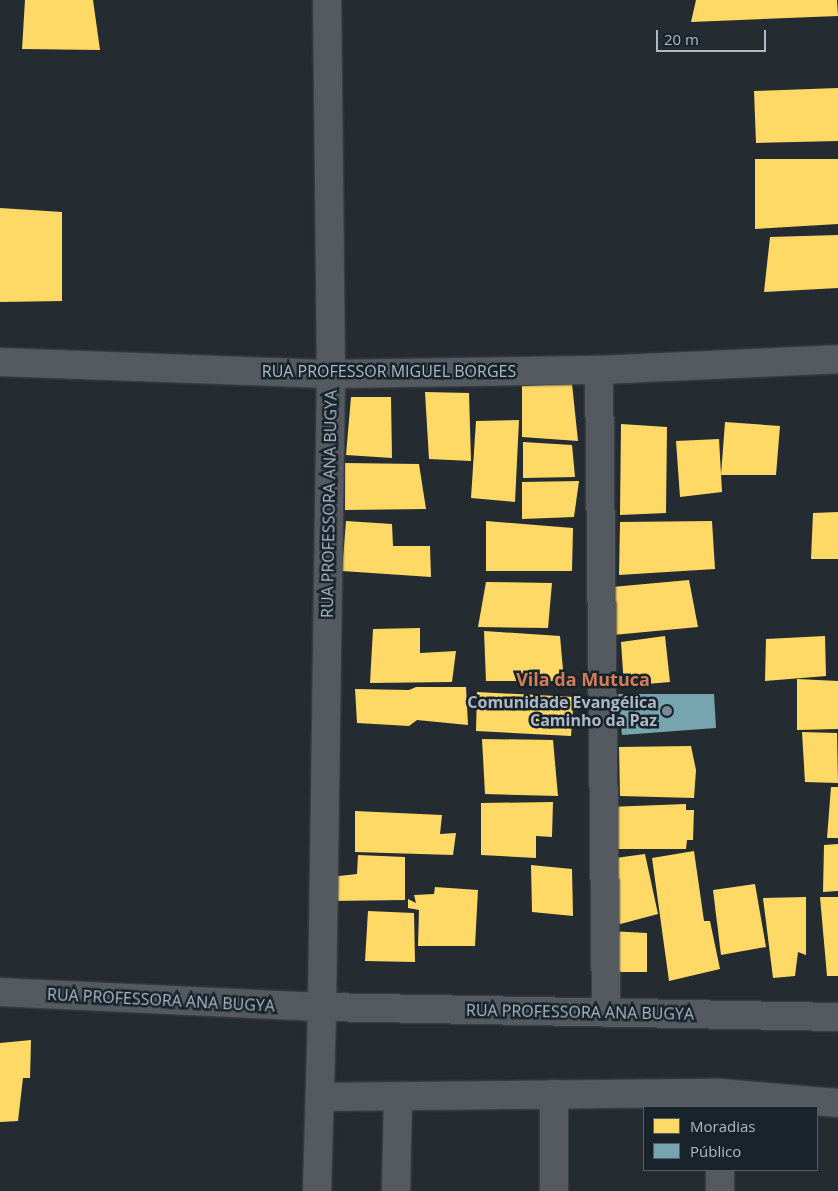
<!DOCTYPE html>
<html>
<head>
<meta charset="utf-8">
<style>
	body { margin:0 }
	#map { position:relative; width:838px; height:1191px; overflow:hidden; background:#252c31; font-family:"Open Sans",sans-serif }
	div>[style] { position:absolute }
	.homes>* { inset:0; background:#ffd966 }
	.public>* { inset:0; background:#76a5af }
	.roads { filter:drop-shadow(0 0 1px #42484c) drop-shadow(0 0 1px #42484c) }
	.street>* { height:28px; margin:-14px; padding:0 14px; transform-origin:14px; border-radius:14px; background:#545a60 }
	.dots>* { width:14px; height:14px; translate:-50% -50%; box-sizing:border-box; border:2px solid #18232c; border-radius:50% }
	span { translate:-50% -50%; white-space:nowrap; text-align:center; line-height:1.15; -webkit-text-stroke:5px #18232c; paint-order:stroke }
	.street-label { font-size:16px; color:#adb9c5 }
	.poi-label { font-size:16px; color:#adb9c5; font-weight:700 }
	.right { translate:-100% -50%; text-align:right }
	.neighbourhood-label { font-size:18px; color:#d67c57; font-weight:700 }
	.legend { position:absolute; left:643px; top:1106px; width:175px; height:65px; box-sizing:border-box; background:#18232c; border:1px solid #545f69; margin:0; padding:6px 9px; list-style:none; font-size:15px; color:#adb9c5 }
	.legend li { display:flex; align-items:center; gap:10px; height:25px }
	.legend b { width:25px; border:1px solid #545f69 }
	.scale { position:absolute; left:656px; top:30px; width:110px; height:22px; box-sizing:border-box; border:2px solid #adb9c5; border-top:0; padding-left:6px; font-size:15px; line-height:18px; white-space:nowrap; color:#adb9c5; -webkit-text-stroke:4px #18232c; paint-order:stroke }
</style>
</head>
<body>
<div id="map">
	<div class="homes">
		<div style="clip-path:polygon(25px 0,93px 0,100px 50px,22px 49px)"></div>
		<div style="clip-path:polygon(696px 0,837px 0,838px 16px,691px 22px)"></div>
		<div style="clip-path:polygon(838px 88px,838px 141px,756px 143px,754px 91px)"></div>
		<div style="clip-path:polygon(755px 159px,838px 159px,838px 224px,755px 229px)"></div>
		<div style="clip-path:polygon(0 208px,62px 212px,62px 301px,0 302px)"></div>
		<div style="clip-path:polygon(838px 235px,838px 288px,764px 292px,770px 237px)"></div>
		<div style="clip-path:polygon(572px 384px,578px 441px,522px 437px,522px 386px)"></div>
		<div style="clip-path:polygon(425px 392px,469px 393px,471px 461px,429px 459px)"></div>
		<div style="clip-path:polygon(351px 397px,391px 397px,392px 458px,346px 455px)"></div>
		<div style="clip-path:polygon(519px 420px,515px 502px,471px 498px,476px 421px)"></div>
		<div style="clip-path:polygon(725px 422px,780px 426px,776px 475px,721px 475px)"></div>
		<div style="clip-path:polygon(621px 424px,667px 427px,666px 513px,620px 515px)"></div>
		<div style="clip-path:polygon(719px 439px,722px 492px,680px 497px,676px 441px)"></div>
		<div style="clip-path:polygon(523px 442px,572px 445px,575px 477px,523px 478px)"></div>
		<div style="clip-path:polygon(345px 463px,419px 464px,426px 509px,345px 510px)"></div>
		<div style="clip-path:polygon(579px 481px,574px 517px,522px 519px,522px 482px)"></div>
		<div style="clip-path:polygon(838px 512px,838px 559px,811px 559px,813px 513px)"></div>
		<div style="clip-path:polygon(346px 521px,392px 524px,393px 546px,430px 546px,431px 577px,342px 571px)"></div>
		<div style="clip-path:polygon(486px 521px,573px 528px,572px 571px,486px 571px)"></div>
		<div style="clip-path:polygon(712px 521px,715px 569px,619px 575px,620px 522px)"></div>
		<div style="clip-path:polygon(689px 580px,698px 627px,613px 635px,612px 587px)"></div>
		<div style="clip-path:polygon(486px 582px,552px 583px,548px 628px,478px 627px)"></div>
		<div style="clip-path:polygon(420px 628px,420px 653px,456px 651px,452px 682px,370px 683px,373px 629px)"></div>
		<div style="clip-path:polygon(484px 631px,560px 636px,564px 681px,486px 681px)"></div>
		<div style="clip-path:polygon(665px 636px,670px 682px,624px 686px,621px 642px)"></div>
		<div style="clip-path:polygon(825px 636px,826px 676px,765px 681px,766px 639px)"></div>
		<div style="clip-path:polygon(797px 679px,838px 681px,838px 729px,797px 730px)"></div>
		<div style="clip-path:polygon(416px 687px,466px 687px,468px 725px,417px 720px,409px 726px,357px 723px,355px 689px,409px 690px)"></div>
		<div style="clip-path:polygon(477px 692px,574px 697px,571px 736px,476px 731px)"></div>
		<div style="clip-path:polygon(802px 732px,837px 733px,838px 783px,805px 782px)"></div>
		<div style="clip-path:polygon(482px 739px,553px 740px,558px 796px,485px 794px)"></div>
		<div style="clip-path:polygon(691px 746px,696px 770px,694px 798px,620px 796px,619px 747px)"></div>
		<div style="clip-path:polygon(831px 787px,838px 787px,838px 838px,827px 838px)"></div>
		<div style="clip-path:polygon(553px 802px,552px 837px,536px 836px,536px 858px,481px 855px,481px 803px)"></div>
		<div style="clip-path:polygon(686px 804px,686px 810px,694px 810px,693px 840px,687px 840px,686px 849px,609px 849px,607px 807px)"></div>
		<div style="clip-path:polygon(355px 811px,442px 815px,440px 834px,456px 833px,453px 855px,355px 852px)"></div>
		<div style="clip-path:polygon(838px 844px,838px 891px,823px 892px,824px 845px)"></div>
		<div style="clip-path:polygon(694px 851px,704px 921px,710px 921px,720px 969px,669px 981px,652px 858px)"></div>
		<div style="clip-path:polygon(645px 854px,658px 914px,609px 927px,608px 859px)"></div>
		<div style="clip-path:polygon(358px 855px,405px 857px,405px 900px,329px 901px,330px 877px,357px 874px)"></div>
		<div style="clip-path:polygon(531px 865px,572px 869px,573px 916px,532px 912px)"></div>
		<div style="clip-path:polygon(755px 884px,766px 947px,721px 955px,713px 890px)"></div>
		<div style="clip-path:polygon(435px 887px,478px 890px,475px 946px,418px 946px,419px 910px,408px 908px,408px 899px,416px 903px,414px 895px,434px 894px)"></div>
		<div style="clip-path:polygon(806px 897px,806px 955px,798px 952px,795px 976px,773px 978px,763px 898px)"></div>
		<div style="clip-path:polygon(820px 897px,838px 897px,838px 976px,827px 976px)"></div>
		<div style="clip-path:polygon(368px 911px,414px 913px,415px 962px,365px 961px)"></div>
		<div style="clip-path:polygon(609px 931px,647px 933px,647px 972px,611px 972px)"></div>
		<div style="clip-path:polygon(31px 1040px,30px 1078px,23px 1078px,18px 1121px,0 1122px,0 1043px)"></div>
	</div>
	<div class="public">
		<div style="clip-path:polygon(618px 694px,714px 694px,716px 728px,622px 735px)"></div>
	</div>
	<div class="roads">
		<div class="street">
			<div style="left:0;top:362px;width:331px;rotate:2.1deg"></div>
			<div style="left:331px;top:374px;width:268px;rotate:-0.9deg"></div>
			<div style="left:599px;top:370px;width:239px;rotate:-2.6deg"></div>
			<div style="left:599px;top:370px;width:643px;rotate:89.38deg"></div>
			<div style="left:0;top:992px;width:322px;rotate:2.7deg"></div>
			<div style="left:322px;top:1007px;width:633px;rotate:-89.19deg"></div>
			<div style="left:331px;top:374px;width:374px;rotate:-90.6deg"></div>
			<div style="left:320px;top:1097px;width:401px;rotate:-0.6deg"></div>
			<div style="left:721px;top:1093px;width:117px;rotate:4.9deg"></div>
			<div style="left:317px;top:1191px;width:184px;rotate:-88.4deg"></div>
			<div style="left:322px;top:1007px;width:516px;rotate:1.11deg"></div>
			<div style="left:396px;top:1191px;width:93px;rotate:-88.8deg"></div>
			<div style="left:554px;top:1191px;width:97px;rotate:-90deg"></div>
			<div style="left:720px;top:1191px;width:21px;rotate:-90deg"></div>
		</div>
	</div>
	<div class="dots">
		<div style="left:667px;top:711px;background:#7d8891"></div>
	</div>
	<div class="street-label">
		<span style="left:389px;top:371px">RUA PROFESSOR MIGUEL BORGES</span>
		<span style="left:329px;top:504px;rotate:-89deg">RUA PROFESSORA ANA BUGYA</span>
		<span style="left:161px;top:1000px;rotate:3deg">RUA PROFESSORA ANA BUGYA</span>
		<span style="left:580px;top:1012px;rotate:1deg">RUA PROFESSORA ANA BUGYA</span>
	</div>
	<div class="poi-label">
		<span class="right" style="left:657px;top:711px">Comunidade Evangélica<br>Caminho da Paz</span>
	</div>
	<div class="neighbourhood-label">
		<span style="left:583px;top:679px">Vila da Mutuca</span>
	</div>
	<ul class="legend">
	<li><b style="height:14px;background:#ffd966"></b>Moradias</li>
	<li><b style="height:14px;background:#76a5af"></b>Público</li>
	</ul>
	<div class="scale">20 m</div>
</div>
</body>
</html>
